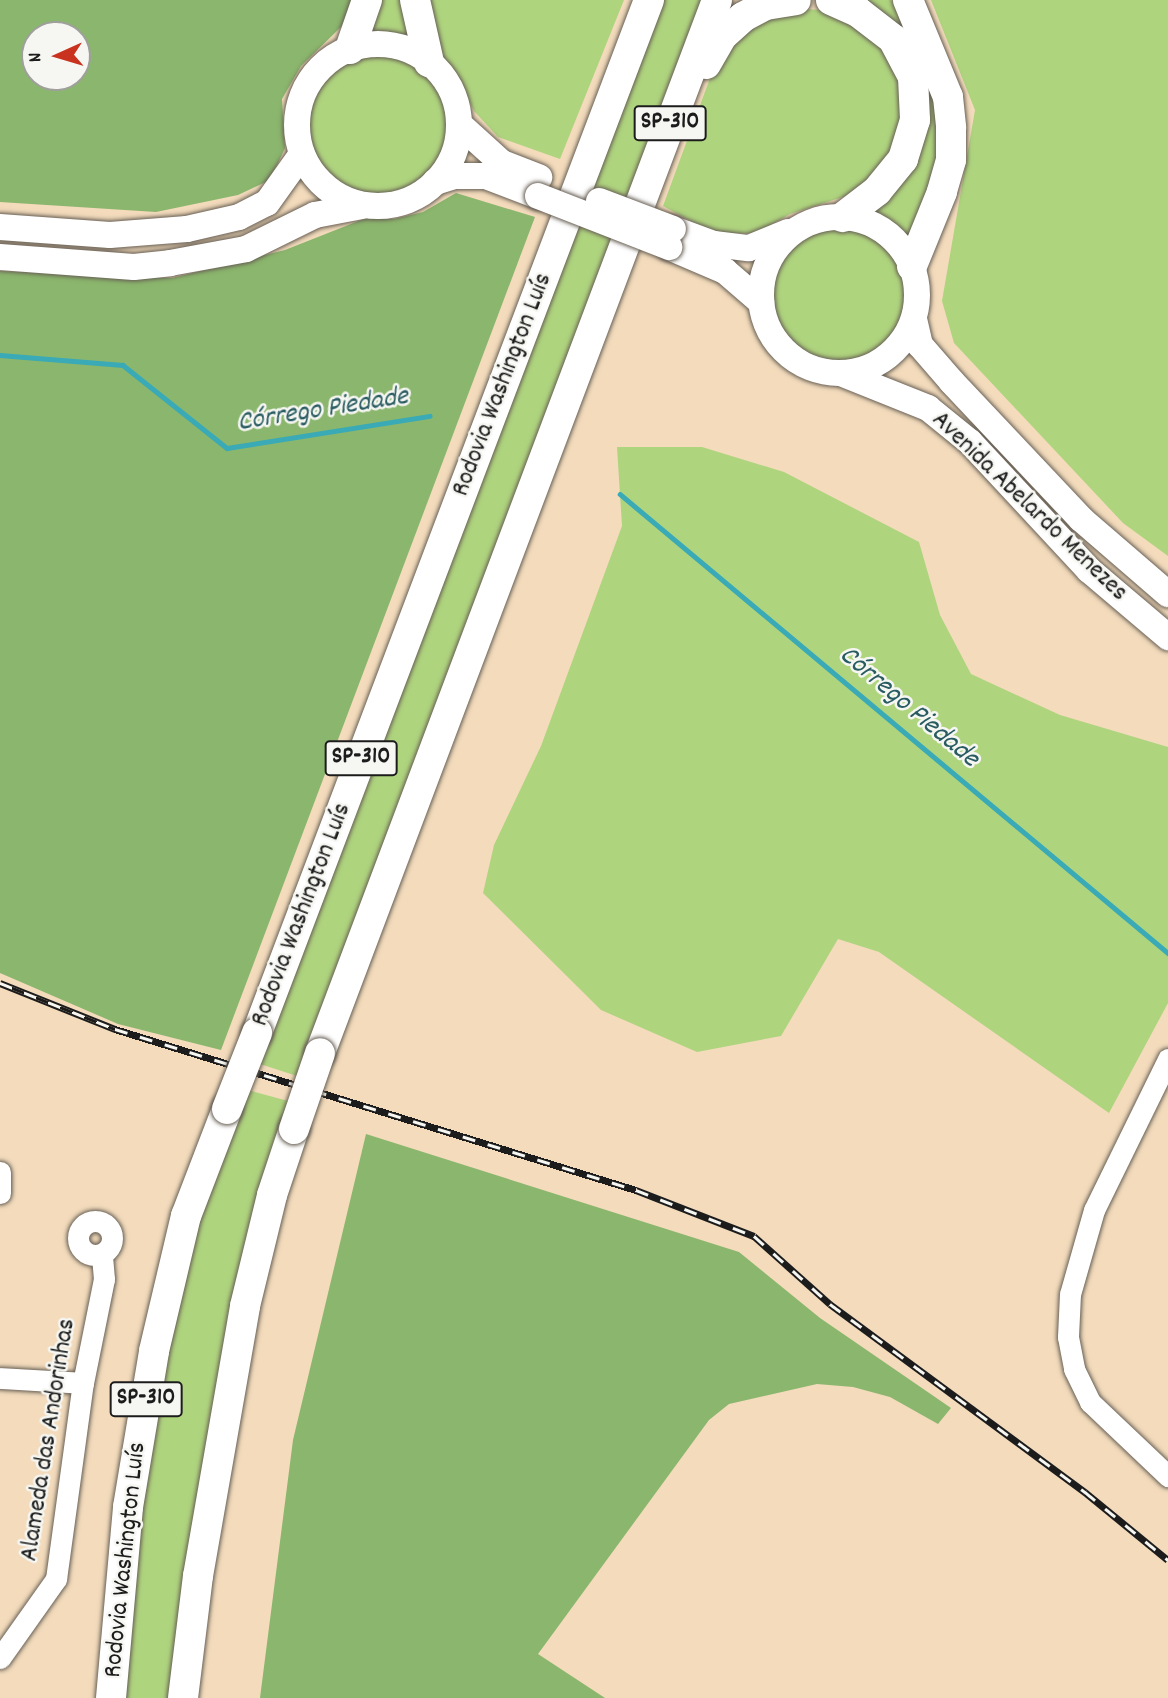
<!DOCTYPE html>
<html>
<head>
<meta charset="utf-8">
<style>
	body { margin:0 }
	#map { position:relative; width:1168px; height:1698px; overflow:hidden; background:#f3dbbc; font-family:Dekko,sans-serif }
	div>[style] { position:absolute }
	.green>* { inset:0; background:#afd47e }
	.round { border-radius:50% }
	.forest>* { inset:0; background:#8bb66d }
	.stream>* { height:4.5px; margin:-2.25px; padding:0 2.25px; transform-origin:2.25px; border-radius:2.25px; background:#39aab6 }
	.roads { filter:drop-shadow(0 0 2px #675f54) drop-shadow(0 0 2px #675f54) }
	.minor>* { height:21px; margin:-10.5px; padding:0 10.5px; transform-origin:10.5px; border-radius:10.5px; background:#fff }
	.minor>.ring { margin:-10.5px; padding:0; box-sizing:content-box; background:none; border:21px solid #fff; border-radius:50% }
	.major>* { height:26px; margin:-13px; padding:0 13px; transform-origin:13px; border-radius:13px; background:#fff }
	.major>.ring { margin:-13px; padding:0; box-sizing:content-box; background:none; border:26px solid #fff; border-radius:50% }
	.highway>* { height:30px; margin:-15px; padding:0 15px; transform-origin:15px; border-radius:15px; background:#fff }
	.rail>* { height:7px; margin-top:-3.5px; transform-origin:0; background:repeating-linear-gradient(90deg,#f6f6f2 0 13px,#1c1c1c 0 26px); box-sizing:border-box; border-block:2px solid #1c1c1c }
	.bridges { filter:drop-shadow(0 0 2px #675f54) drop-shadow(0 0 2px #675f54) }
	.major-bridge>* { height:26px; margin:-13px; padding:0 13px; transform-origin:13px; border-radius:13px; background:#fff }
	.highway-bridge>* { height:30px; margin:-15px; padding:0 15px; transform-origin:15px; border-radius:15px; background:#fff }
	span { translate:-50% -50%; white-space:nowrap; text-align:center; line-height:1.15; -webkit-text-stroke:5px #f6f6f2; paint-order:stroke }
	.shield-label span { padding:2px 5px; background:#f6f6f2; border:2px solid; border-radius:5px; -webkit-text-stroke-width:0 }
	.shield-label { font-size:24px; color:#1c1c1c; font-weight:700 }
	.street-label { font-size:26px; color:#1c1c1c }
	.water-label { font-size:28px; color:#295c61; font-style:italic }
	.north { position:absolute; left:21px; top:21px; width:70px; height:70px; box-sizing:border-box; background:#f6f6f2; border:2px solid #9f9f9c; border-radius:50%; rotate:266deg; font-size:19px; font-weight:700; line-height:28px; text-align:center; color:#1c1c1c }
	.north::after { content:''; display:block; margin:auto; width:24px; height:32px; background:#c8321e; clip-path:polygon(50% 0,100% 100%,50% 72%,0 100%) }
</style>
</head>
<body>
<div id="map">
	<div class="green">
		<div style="clip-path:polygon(372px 0,409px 0,409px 39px,381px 33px,359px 37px)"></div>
		<div style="clip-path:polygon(423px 0,624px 0,560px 159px,498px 137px,474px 111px,456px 75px,439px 53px)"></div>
		<div style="clip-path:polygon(658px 0,706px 0,305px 1062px,297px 1076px,260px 1064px)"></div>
		<div style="clip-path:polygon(843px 0,891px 0,907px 20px,947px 128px,908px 250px,884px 226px,858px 215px,881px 194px,916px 75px)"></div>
		<div style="clip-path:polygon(931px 0,1168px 0,1168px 556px,1123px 523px,954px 343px,942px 301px,975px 110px)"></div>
		<div style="clip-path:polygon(799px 9px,828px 10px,883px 46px,903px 84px,904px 120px,894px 153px,868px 184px,846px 196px,790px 214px,757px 233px,715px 234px,663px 206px,720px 51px,747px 27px)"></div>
		<div class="round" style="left:304px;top:52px;width:146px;height:146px"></div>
		<div class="round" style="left:768px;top:224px;width:142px;height:142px"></div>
		<div style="clip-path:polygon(617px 447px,702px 447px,784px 472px,919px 542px,940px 615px,971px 674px,1060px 715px,1168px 747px,1168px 1003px,1109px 1113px,879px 952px,838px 939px,781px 1036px,697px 1052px,601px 1010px,483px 893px,494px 845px,541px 746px,622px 526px)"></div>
		<div style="clip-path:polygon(244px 1089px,288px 1101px,173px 1698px,119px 1698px,127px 1578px,175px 1294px)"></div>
	</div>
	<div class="forest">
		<div style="clip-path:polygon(evenodd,0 0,352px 0,343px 25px,301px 66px,282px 99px,285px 148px,270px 180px,238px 195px,156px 212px,0 202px,0 0,35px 35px,77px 35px,77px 77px,35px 77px,35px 35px)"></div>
		<div style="clip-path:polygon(456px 193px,535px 217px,221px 1050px,118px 1024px,0 973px,0 271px,172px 278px,285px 250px,366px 218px,394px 219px,423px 212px)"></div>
		<div style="clip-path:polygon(366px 1134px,739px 1252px,820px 1318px,951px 1408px,938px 1424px,890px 1397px,853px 1387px,817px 1384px,729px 1404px,709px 1420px,538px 1654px,605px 1698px,260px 1698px,293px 1440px)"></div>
	</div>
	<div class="stream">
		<div style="left:0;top:355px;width:123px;rotate:4.6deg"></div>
		<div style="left:123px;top:365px;width:133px;rotate:38.6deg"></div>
		<div style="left:227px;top:448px;width:205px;rotate:-9deg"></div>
		<div style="left:620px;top:494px;width:715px;rotate:39.95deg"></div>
	</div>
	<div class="roads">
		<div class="minor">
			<div style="left:1168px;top:1059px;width:168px;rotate:116.1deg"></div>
			<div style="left:1094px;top:1210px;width:87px;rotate:105.9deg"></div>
			<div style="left:1070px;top:1294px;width:43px;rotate:92.7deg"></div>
			<div style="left:1068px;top:1337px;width:33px;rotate:79deg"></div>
			<div style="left:1074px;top:1369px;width:37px;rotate:64deg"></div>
			<div style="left:1090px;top:1402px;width:108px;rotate:43.5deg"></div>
			<div style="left:0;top:1172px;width:21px;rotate:90deg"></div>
			<div class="ring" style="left:78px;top:1221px;width:13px;height:13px"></div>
			<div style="left:0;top:1378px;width:83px;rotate:3.4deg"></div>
			<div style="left:0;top:1658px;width:97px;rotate:-54.7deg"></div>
			<div style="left:56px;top:1579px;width:198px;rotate:-82.2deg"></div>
			<div style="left:83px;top:1383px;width:106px;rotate:-78.6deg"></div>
			<div style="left:104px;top:1279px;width:25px;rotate:-95deg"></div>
		</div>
		<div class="major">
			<div class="ring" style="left:297px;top:44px;width:136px;height:136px"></div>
			<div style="left:461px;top:126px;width:55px;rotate:42.1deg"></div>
			<div style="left:502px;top:163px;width:40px;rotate:21deg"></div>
			<div style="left:435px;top:182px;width:21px;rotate:-17deg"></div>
			<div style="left:455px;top:176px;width:31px"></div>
			<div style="left:486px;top:176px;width:56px;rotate:21deg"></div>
			<div class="ring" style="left:761px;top:217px;width:130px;height:130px"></div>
			<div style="left:0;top:227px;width:110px;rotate:4.2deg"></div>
			<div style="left:110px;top:235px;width:77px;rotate:-4.5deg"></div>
			<div style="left:187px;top:229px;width:53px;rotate:-13deg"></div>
			<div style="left:239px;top:217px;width:31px;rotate:-27deg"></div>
			<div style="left:267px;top:203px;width:60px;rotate:-54.5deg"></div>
			<div style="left:673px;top:229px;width:44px;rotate:20.1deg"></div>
			<div style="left:714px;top:244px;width:35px;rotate:7deg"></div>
			<div style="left:749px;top:248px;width:42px;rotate:-22.3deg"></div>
			<div style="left:669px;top:247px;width:61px;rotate:23.2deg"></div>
			<div style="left:725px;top:271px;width:48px;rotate:40.7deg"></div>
			<div style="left:0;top:257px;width:134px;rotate:4.3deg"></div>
			<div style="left:134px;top:267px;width:36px;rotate:-6deg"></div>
			<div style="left:170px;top:263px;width:77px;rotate:-10.4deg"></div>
			<div style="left:246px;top:249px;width:77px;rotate:-26.2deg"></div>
			<div style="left:315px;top:215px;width:48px;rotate:-10.8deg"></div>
			<div style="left:914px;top:319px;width:27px;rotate:77deg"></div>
			<div style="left:920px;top:345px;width:49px;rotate:49.1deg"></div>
			<div style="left:952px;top:382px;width:188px;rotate:46.7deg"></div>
			<div style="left:1081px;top:519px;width:115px;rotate:40.8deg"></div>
			<div style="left:843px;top:374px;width:92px;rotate:21.8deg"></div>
			<div style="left:928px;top:408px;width:54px;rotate:39deg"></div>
			<div style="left:970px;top:442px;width:175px;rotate:47.1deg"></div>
			<div style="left:1089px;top:570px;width:104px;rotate:40.3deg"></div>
		</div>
		<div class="highway">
			<div style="left:415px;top:0;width:64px;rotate:77.3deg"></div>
			<div style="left:831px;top:0;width:30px;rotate:24deg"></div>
			<div style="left:858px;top:12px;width:44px;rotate:37.6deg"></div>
			<div style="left:893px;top:39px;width:43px;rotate:62.2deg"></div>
			<div style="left:913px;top:77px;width:43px;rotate:87.3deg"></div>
			<div style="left:915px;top:120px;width:41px;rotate:107.1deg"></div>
			<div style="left:903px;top:159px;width:41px;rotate:129.1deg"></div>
			<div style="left:877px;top:191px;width:43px;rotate:142.6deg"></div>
			<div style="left:908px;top:0;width:105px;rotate:67.6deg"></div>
			<div style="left:948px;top:97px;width:31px;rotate:84deg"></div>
			<div style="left:951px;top:128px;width:32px;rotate:90deg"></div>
			<div style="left:951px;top:160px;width:33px;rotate:106deg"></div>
			<div style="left:942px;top:192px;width:80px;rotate:112.1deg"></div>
			<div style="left:350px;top:49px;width:52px;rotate:-70.9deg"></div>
			<div style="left:706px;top:64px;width:32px;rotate:-60deg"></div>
			<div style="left:722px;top:36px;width:28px;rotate:-42deg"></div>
			<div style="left:743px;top:17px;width:26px;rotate:-28deg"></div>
			<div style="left:766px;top:5px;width:30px;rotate:-9deg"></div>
			<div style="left:257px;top:1033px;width:1105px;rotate:-69.22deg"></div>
			<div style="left:320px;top:1053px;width:1125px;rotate:-69.34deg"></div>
			<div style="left:111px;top:1698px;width:192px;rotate:-84.9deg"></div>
			<div style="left:128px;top:1507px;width:158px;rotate:-80.5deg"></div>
			<div style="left:154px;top:1351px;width:139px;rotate:-76.7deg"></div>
			<div style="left:186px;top:1216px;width:115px;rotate:-69deg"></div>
			<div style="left:183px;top:1698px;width:123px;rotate:-83deg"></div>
			<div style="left:198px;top:1576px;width:274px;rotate:-80.1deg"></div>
			<div style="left:245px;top:1306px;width:114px;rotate:-76.3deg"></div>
			<div style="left:272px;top:1195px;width:70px;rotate:-71.6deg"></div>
		</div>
	</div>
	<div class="rail">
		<div style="left:0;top:983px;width:124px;rotate:21.8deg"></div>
		<div style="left:115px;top:1029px;width:545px;rotate:17.17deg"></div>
		<div style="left:636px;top:1190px;width:127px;rotate:21.3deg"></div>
		<div style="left:754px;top:1236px;width:102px;rotate:41.8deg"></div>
		<div style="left:830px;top:1304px;width:317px;rotate:36.4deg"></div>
		<div style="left:1085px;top:1492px;width:107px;rotate:39.3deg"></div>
	</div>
	<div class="bridges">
		<div class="major-bridge">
			<div style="left:538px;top:196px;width:141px;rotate:21.3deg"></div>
			<div style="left:599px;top:201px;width:79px;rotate:20.7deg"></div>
		</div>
		<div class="highway-bridge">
			<div style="left:227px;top:1109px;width:82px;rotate:-68.5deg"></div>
			<div style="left:294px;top:1129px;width:80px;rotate:-71.1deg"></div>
		</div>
	</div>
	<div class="shield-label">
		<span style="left:670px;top:123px">SP-310</span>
		<span style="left:361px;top:758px">SP-310</span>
		<span style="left:146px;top:1399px">SP-310</span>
	</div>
	<div class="street-label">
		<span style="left:503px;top:385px;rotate:-69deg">Rodovia Washington Luís</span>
		<span style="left:1029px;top:507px;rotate:44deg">Avenida Abelardo Menezes</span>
		<span style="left:302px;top:915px;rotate:-69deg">Rodovia Washington Luís</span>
		<span style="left:49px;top:1440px;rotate:-81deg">Alameda das Andorinhas</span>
		<span style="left:126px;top:1560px;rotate:-84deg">Rodovia Washington Luís</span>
	</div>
	<div class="water-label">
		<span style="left:323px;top:411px;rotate:-9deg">Córrego Piedade</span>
		<span style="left:908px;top:708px;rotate:40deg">Córrego Piedade</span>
	</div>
	<div class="north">N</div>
</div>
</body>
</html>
